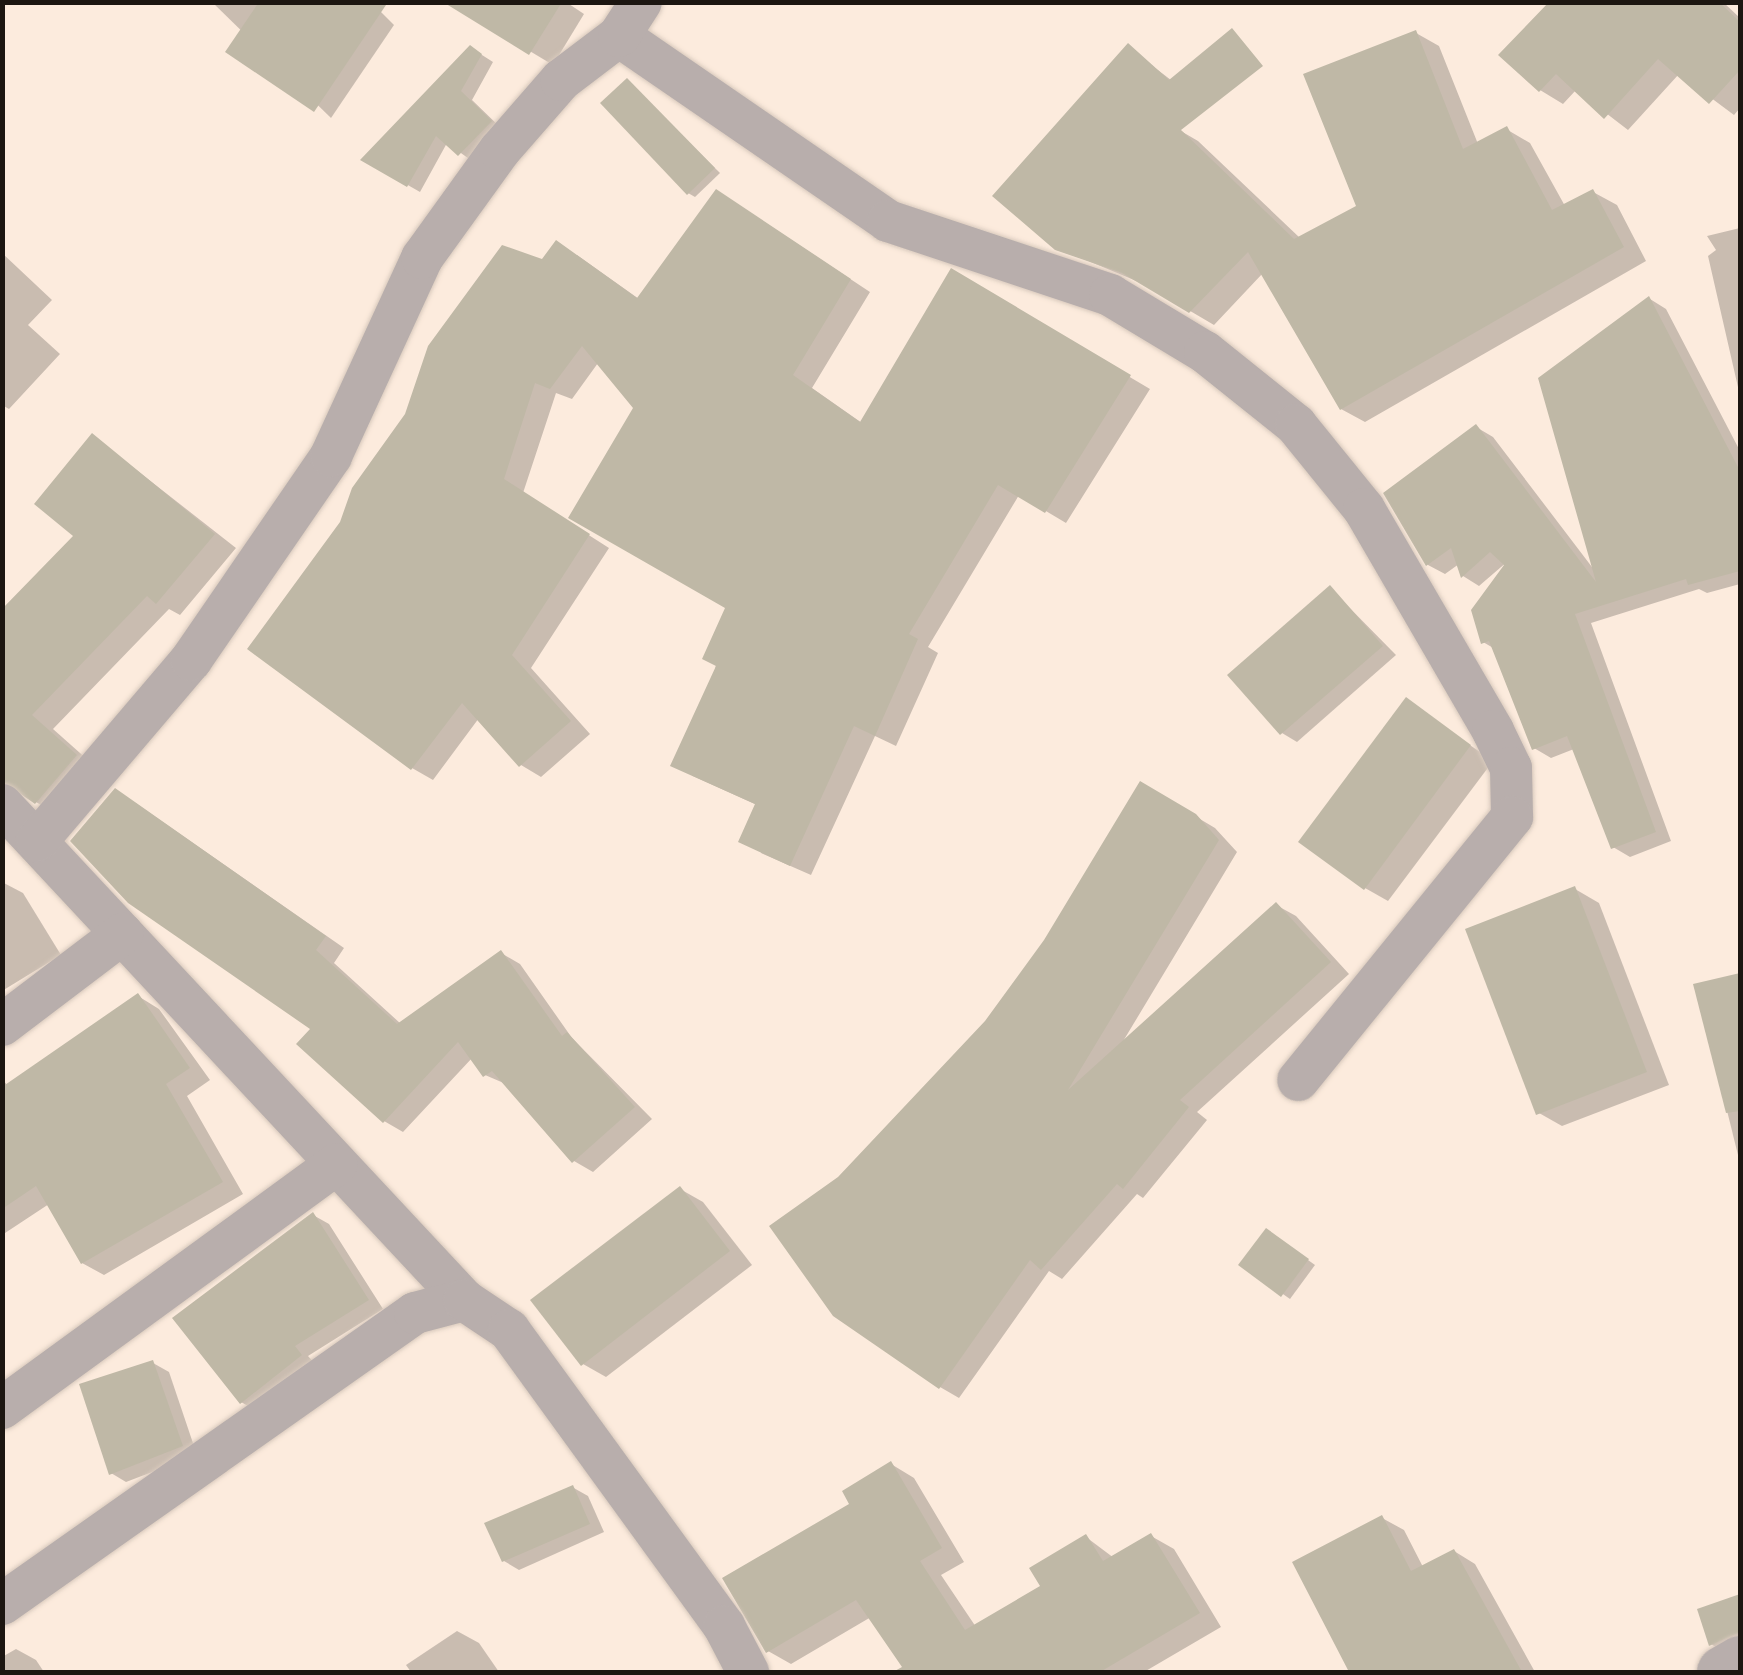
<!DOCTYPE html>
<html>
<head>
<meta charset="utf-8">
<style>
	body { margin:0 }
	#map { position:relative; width:1743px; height:1675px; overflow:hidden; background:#fcebdd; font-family:Bitter,serif }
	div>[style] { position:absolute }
	.shadow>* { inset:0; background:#0003 }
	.building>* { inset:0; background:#bfb8a6 }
	.roads { filter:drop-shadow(0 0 2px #d8c9bc) drop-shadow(0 0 2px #d8c9bc) }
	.minor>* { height:42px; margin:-21px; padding:0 21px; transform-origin:21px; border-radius:21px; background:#b8aeac }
	.tertiary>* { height:52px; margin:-26px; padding:0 26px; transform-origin:26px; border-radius:26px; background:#b8aeac }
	span { translate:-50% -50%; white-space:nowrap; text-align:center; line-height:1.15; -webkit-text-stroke:8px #fcebdd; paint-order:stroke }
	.frame { position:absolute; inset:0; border:5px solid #1c1611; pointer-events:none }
</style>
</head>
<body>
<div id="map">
	<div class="shadow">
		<div style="clip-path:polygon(212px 2px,371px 2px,394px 25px,331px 118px)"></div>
		<div style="clip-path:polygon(448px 2px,566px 2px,584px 14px,553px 65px)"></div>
		<div style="clip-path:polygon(1552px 2px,1723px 2px,1740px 18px,1740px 108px,1734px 115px,1679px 74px,1628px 130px,1576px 90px,1563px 104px,1540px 90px)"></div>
		<div style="clip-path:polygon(1416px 33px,1439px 46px,1478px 144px,1506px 129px,1530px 143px,1565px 206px,1593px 192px,1617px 205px,1646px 261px,1365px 422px,1341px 409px,1263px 273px,1214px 325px,1146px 285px,1057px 248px,1128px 47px,1193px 97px,1174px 127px,1198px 141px,1300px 238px,1359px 207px)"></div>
		<div style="clip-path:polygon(471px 48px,493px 62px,472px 100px,502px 129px,472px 161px,447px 143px,420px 192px,364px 160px)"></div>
		<div style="clip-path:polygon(627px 81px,720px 173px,695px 197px,688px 193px)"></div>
		<div style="clip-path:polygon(737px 204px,870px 292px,812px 388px,862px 423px,952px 272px,1150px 389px,1066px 523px,1019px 495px,928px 647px,938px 653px,896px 746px,875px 736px,811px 875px,761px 853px,757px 805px,693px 776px,728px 607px,636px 408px,598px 363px,572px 399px,556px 393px,523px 493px,609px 548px,531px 668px,590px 734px,541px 777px,521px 765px,479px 718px,433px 780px,412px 768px,543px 262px,577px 255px,639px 299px)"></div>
		<div style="clip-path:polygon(1740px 228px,1740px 396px,1708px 256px,1716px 250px,1707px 236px)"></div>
		<div style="clip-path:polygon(2px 253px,52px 300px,28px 325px,60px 354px,9px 409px,2px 405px)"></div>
		<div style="clip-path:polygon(1650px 299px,1666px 309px,1740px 451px,1740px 584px,1707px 593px,1699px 589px,1591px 623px,1671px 841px,1630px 857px,1613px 847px,1574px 749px,1551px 758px,1534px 748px,1495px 649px,1483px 642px,1508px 561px,1479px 586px,1463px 576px,1459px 564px,1445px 574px,1428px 565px,1386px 494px,1476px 427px,1493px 437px,1595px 571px)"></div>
		<div style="clip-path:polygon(93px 436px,236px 548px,180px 615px,169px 609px,53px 729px,98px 769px,59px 815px,2px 783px,2px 773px,77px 536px)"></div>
		<div style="clip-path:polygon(1330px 588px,1396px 655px,1297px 742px,1282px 733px)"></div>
		<div style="clip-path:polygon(1406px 701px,1493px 761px,1388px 901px,1365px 888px)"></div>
		<div style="clip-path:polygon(1141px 784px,1215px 828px,1237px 852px,1122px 1043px,1276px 905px,1296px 916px,1349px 974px,1197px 1112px,1207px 1120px,1143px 1198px,1137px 1194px,1062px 1279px,1049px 1271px,959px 1398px,940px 1387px,840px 1179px,987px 1022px,1046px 941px)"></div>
		<div style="clip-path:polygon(134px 802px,344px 948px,334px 963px,401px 1024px,501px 953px,520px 964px,572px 1038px,652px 1119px,593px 1172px,574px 1161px,506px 1084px,485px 1075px,473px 1057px,403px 1132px,384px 1121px)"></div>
		<div style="clip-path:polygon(2px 882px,23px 893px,61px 955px,2px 991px)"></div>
		<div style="clip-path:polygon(1575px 889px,1599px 903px,1669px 1085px,1562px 1126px,1539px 1113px)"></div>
		<div style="clip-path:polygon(1740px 975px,1740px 1163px,1696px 986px)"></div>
		<div style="clip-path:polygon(138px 996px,159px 1009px,210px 1080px,187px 1096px,243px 1194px,104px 1275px,82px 1263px,49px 1204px,2px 1235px,2px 1079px,8px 1086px)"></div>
		<div style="clip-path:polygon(680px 1189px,703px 1202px,752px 1265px,606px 1377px,583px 1364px)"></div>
		<div style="clip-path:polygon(313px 1215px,329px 1224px,383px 1309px,308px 1356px,316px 1365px,257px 1411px,241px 1402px)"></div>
		<div style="clip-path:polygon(1273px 1235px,1315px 1265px,1290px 1299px,1241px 1265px)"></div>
		<div style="clip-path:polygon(153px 1363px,169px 1372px,197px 1455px,126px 1482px,111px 1473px)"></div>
		<div style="clip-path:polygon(891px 1464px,914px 1478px,964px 1562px,941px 1575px,976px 1627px,1043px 1587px,1086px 1537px,1114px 1558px,1151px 1536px,1174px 1549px,1221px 1627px,1144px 1672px,909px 1672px,871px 1617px,791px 1664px,768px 1651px,852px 1505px)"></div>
		<div style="clip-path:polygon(572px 1487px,588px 1496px,604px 1532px,519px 1570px,504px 1561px)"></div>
		<div style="clip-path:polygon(1382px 1518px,1404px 1530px,1423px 1567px,1454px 1551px,1475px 1564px,1535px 1672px,1352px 1672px,1296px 1563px)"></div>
		<div style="clip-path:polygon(1740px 1597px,1740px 1646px,1726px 1653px,1711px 1644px,1700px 1610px)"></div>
		<div style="clip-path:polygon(457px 1631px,479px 1643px,499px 1672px,411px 1672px,406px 1665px)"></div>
		<div style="clip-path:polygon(16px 1649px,36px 1660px,44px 1672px,2px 1672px,2px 1657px)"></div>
	</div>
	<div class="building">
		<div style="clip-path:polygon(259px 2px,388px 2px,314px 112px,225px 52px)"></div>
		<div style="clip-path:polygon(443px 2px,562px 2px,529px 55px)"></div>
		<div style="clip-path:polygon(1549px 2px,1719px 2px,1740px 22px,1740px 70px,1709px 104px,1658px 59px,1604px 119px,1556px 74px,1539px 92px,1498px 55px)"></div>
		<div style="clip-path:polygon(1232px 28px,1263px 66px,1181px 130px,1294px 239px,1356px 206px,1303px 74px,1416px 30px,1463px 149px,1507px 126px,1552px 210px,1593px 189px,1624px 247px,1340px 410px,1248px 252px,1189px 313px,1122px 273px,1055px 250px,992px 196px,1128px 43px,1169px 80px)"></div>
		<div style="clip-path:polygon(470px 45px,482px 54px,461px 91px,492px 121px,458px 156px,436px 136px,407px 187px,360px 160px)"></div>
		<div style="clip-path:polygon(627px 78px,715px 168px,687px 195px,600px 103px)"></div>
		<div style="clip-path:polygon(716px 189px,851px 279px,793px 375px,860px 422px,951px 268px,1131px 375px,1045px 513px,998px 485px,909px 634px,918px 639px,875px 736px,854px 726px,790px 866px,738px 842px,755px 804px,670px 766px,716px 666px,702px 659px,725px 608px,568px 518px,633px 408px,582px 346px,550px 389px,535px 383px,504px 479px,590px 534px,512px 655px,571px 721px,519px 767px,462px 703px,411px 770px,247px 649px,340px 522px,352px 488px,405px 414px,428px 346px,502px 245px,542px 259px,556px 240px,637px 298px)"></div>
		<div style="clip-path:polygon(1649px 296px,1740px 471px,1740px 571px,1688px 585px,1686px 579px,1575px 614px,1656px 832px,1611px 849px,1567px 736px,1532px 750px,1489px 641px,1481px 644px,1471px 610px,1504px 565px,1490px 552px,1461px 578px,1451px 548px,1426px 566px,1383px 493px,1476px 424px,1596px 582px,1538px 378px)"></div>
		<div style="clip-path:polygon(92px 433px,215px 534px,156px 604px,147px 596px,32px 715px,77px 755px,35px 804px,2px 781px,2px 609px,73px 536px,34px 504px)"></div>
		<div style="clip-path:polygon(1330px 585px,1383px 646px,1280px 735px,1227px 675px)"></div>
		<div style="clip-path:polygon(1406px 697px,1471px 745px,1364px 890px,1298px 842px)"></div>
		<div style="clip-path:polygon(1140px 781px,1196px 814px,1219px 840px,1068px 1090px,1276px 902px,1331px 962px,1180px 1100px,1189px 1107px,1123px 1189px,1117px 1184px,1041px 1270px,1030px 1260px,939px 1389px,833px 1316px,769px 1226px,838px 1177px,985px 1021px,1044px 940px)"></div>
		<div style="clip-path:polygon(115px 788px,326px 936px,316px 950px,397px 1024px,501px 950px,562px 1036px,567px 1032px,635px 1107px,572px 1163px,492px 1071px,483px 1077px,458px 1042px,383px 1123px,296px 1044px,310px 1029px,128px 903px,70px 841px)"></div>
		<div style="clip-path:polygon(1575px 886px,1647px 1072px,1536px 1115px,1465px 929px)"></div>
		<div style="clip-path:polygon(1740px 973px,1740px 1111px,1726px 1113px,1693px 984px)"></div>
		<div style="clip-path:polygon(138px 993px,190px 1068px,166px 1084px,223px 1182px,81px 1264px,36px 1186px,2px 1209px,2px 1087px)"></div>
		<div style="clip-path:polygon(680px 1186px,730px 1251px,581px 1366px,530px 1300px)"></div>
		<div style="clip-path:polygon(313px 1212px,369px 1300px,295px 1346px,302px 1355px,240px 1404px,172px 1318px)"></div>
		<div style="clip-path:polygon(1266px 1228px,1309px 1259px,1281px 1297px,1238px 1265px)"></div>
		<div style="clip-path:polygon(153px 1360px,183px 1446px,109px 1475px,79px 1384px)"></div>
		<div style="clip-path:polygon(891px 1461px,942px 1548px,920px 1561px,965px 1630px,1040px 1586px,1029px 1568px,1086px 1534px,1103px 1561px,1151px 1533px,1200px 1613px,1100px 1672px,893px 1672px,902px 1667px,856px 1600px,766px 1653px,722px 1578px,849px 1504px,842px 1491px)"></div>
		<div style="clip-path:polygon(573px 1485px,590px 1524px,502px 1562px,484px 1523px)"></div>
		<div style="clip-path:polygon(1382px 1515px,1411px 1571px,1454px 1549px,1522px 1672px,1349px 1672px,1292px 1562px)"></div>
		<div style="clip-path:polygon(1740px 1594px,1740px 1632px,1709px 1646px,1697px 1609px)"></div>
	</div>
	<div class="roads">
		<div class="minor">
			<div style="left:619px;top:36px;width:326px;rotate:34.5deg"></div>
			<div style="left:888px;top:221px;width:234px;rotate:18.4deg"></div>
			<div style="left:1110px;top:295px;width:111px;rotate:31deg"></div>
			<div style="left:1205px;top:352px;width:117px;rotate:38.7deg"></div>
			<div style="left:1296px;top:425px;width:108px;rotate:51deg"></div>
			<div style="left:1364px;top:509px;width:257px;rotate:59.8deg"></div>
			<div style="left:1493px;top:731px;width:41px;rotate:64.1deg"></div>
			<div style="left:1511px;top:768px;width:49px;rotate:88.8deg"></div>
			<div style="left:1512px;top:817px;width:339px;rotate:129.1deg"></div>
			<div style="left:2px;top:805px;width:677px;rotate:46.97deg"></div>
			<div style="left:37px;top:841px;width:238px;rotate:-49.6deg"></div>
			<div style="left:191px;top:660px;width:247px;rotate:-55.5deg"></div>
			<div style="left:331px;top:456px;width:218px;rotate:-65.3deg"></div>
			<div style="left:422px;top:258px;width:133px;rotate:-54.2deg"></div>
			<div style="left:500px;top:150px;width:93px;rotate:-48.9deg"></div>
			<div style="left:561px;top:80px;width:73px;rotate:-37.2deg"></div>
			<div style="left:619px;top:36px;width:40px;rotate:-57.1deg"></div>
			<div style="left:2px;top:1025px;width:151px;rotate:-37.2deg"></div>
			<div style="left:2px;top:1408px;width:414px;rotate:-36.1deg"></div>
			<div style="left:2px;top:1604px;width:505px;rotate:-35.17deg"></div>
			<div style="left:415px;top:1313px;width:51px;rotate:-14.9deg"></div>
			<div style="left:464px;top:1300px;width:54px;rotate:33.7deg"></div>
			<div style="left:509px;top:1330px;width:366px;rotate:54deg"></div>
			<div style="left:724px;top:1626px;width:52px;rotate:62.4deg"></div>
		</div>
		<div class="tertiary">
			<div style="left:1723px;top:1672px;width:20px;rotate:-30deg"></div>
		</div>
	</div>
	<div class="frame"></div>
</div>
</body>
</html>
